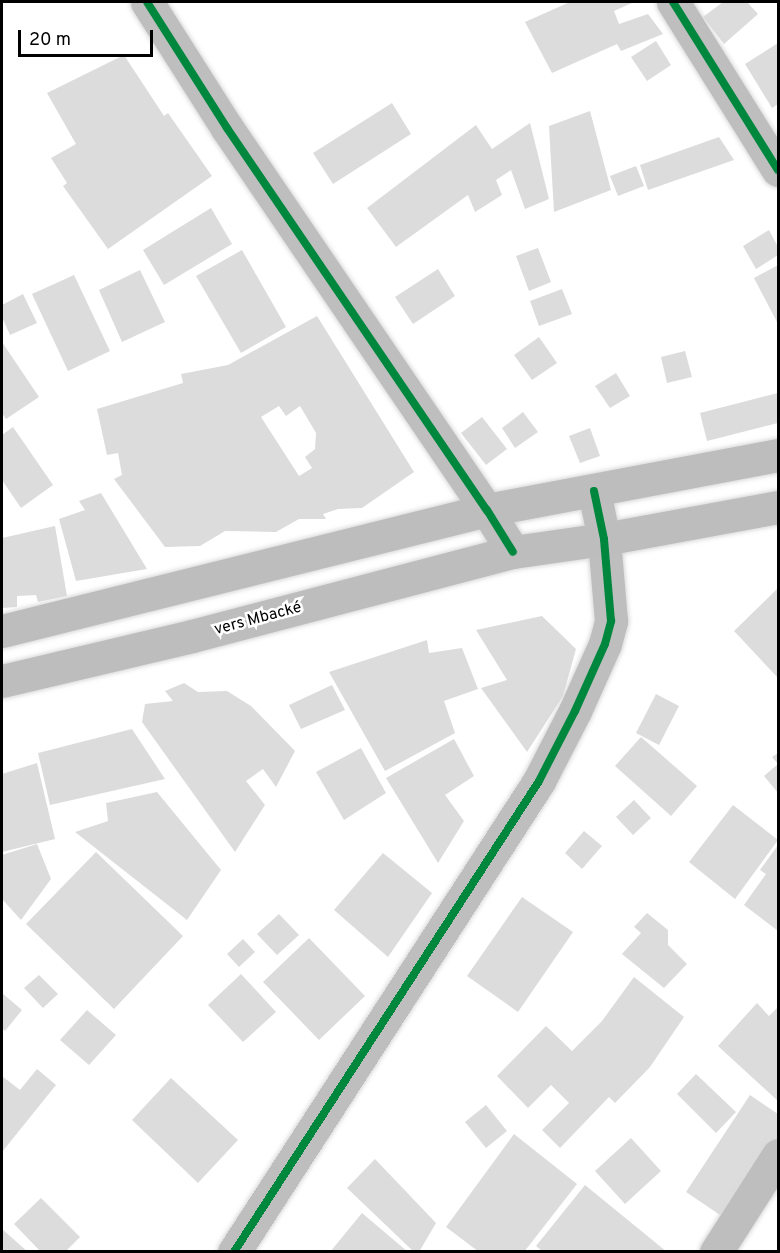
<!DOCTYPE html>
<html>
<head>
<meta charset="utf-8">
<style>
	body { margin:0 }
	#map { position:relative; width:780px; height:1253px; overflow:hidden; background:#fff; font-family:Overpass,sans-serif }
	div>[style] { position:absolute }
	.building>* { inset:0; background:#dcdcdc }
	.roads { filter:drop-shadow(0 0 2px #dbdbdb) drop-shadow(0 0 2px #dbdbdb) }
	.minor>* { height:33px; margin:-16.5px; padding:0 16.5px; transform-origin:16.5px; border-radius:16.5px; background:#bebebe }
	.major>* { height:33px; margin:-16.5px; padding:0 16.5px; transform-origin:16.5px; border-radius:16.5px; background:#bdbdbd }
	.cycleway>* { height:8px; margin:-4px; padding:0 4px; transform-origin:4px; border-radius:4px; background:#00873e }
	span { translate:-50% -50%; white-space:nowrap; text-align:center; line-height:1.15; -webkit-text-stroke:5px #fff; paint-order:stroke }
	.street-label { font-size:16px; color:#000 }
	.frame { position:absolute; inset:0; border:3px solid #000; pointer-events:none }
	.scale { position:absolute; left:18px; top:30px; width:135px; height:27px; box-sizing:border-box; border:3px solid #000; border-top:0; padding-left:8px; font-size:18px; line-height:21px; white-space:nowrap; color:#000; -webkit-text-stroke:4px #fff; paint-order:stroke }
</style>
</head>
<body>
<div id="map">
	<div class="building">
		<div style="clip-path:polygon(570px 2px,634px 2px,614px 11px,619px 24px,648px 14px,663px 34px,621px 51px,617px 44px,552px 73px,525px 22px)"></div>
		<div style="clip-path:polygon(723px 2px,747px 2px,758px 14px,724px 44px,703px 17px)"></div>
		<div style="clip-path:polygon(656px 41px,671px 65px,647px 81px,631px 57px)"></div>
		<div style="clip-path:polygon(778px 43px,778px 104px,772px 108px,745px 64px)"></div>
		<div style="clip-path:polygon(124px 55px,164px 116px,168px 113px,212px 176px,108px 249px,63px 186px,67px 183px,51px 158px,76px 144px,47px 93px)"></div>
		<div style="clip-path:polygon(392px 103px,411px 134px,333px 184px,313px 153px)"></div>
		<div style="clip-path:polygon(590px 111px,611px 190px,554px 212px,549px 126px)"></div>
		<div style="clip-path:polygon(530px 123px,549px 199px,525px 209px,511px 170px,496px 180px,502px 195px,475px 212px,468px 195px,396px 247px,367px 208px,476px 125px,492px 149px)"></div>
		<div style="clip-path:polygon(719px 137px,734px 160px,648px 190px,640px 165px)"></div>
		<div style="clip-path:polygon(636px 166px,644px 186px,618px 196px,610px 176px)"></div>
		<div style="clip-path:polygon(211px 208px,232px 244px,164px 285px,143px 250px)"></div>
		<div style="clip-path:polygon(769px 230px,778px 247px,778px 255px,756px 269px,743px 246px)"></div>
		<div style="clip-path:polygon(538px 248px,551px 282px,529px 291px,516px 256px)"></div>
		<div style="clip-path:polygon(242px 250px,286px 327px,241px 353px,196px 276px)"></div>
		<div style="clip-path:polygon(778px 265px,778px 324px,754px 278px)"></div>
		<div style="clip-path:polygon(438px 269px,455px 296px,413px 324px,395px 297px)"></div>
		<div style="clip-path:polygon(140px 270px,165px 322px,122px 342px,99px 290px)"></div>
		<div style="clip-path:polygon(74px 275px,110px 351px,68px 371px,32px 294px)"></div>
		<div style="clip-path:polygon(562px 289px,572px 314px,539px 326px,530px 301px)"></div>
		<div style="clip-path:polygon(23px 294px,37px 323px,10px 335px,2px 317px,2px 305px)"></div>
		<div style="clip-path:polygon(evenodd,317px 316px,414px 472px,362px 508px,338px 509px,323px 514px,326px 519px,299px 519px,276px 532px,225px 531px,200px 546px,165px 547px,114px 479px,122px 475px,118px 453px,107px 455px,97px 409px,183px 383px,181px 374px,228px 365px,317px 316px,279px 406px,286px 416px,300px 406px,316px 433px,315px 449px,305px 457px,312px 468px,299px 476px,261px 417px,279px 406px)"></div>
		<div style="clip-path:polygon(539px 337px,557px 363px,532px 380px,514px 355px)"></div>
		<div style="clip-path:polygon(2px 342px,39px 397px,6px 419px,2px 413px)"></div>
		<div style="clip-path:polygon(685px 351px,692px 377px,667px 383px,661px 357px)"></div>
		<div style="clip-path:polygon(616px 373px,630px 396px,610px 408px,595px 386px)"></div>
		<div style="clip-path:polygon(778px 393px,778px 423px,707px 441px,700px 413px)"></div>
		<div style="clip-path:polygon(523px 412px,538px 432px,515px 448px,502px 428px)"></div>
		<div style="clip-path:polygon(482px 417px,507px 449px,486px 465px,461px 433px)"></div>
		<div style="clip-path:polygon(13px 427px,53px 485px,21px 508px,2px 480px,2px 435px)"></div>
		<div style="clip-path:polygon(590px 428px,600px 456px,580px 463px,569px 436px)"></div>
		<div style="clip-path:polygon(101px 493px,147px 569px,76px 581px,59px 519px,85px 510px,79px 501px)"></div>
		<div style="clip-path:polygon(55px 526px,67px 596px,38px 602px,36px 595px,17px 596px,17px 607px,2px 608px,2px 538px)"></div>
		<div style="clip-path:polygon(778px 588px,778px 678px,734px 631px)"></div>
		<div style="clip-path:polygon(542px 616px,576px 649px,563px 696px,527px 752px,481px 688px,507px 680px,476px 630px)"></div>
		<div style="clip-path:polygon(427px 640px,429px 653px,462px 648px,478px 689px,444px 701px,455px 733px,385px 771px,329px 672px)"></div>
		<div style="clip-path:polygon(184px 683px,198px 692px,227px 691px,251px 706px,295px 751px,276px 787px,263px 769px,246px 781px,265px 805px,235px 852px,142px 722px,145px 704px,173px 701px,165px 691px)"></div>
		<div style="clip-path:polygon(332px 685px,345px 710px,301px 729px,289px 705px)"></div>
		<div style="clip-path:polygon(656px 694px,679px 706px,659px 745px,636px 733px)"></div>
		<div style="clip-path:polygon(132px 729px,165px 779px,50px 805px,38px 753px)"></div>
		<div style="clip-path:polygon(641px 737px,697px 786px,671px 816px,615px 766px)"></div>
		<div style="clip-path:polygon(454px 739px,474px 776px,445px 795px,464px 821px,438px 863px,386px 778px)"></div>
		<div style="clip-path:polygon(361px 748px,386px 793px,344px 820px,316px 772px)"></div>
		<div style="clip-path:polygon(778px 753px,778px 793px,764px 776px,778px 764px,772px 757px)"></div>
		<div style="clip-path:polygon(37px 763px,55px 839px,2px 852px,2px 774px)"></div>
		<div style="clip-path:polygon(157px 792px,221px 870px,187px 920px,75px 832px,108px 821px,106px 803px)"></div>
		<div style="clip-path:polygon(634px 800px,651px 818px,633px 835px,616px 817px)"></div>
		<div style="clip-path:polygon(733px 805px,778px 840px,735px 899px,689px 862px)"></div>
		<div style="clip-path:polygon(584px 831px,602px 846px,582px 869px,565px 853px)"></div>
		<div style="clip-path:polygon(37px 844px,51px 879px,21px 920px,2px 899px,2px 855px)"></div>
		<div style="clip-path:polygon(778px 845px,778px 931px,744px 905px,766px 874px,760px 870px)"></div>
		<div style="clip-path:polygon(96px 852px,183px 936px,114px 1009px,26px 924px)"></div>
		<div style="clip-path:polygon(383px 853px,432px 893px,388px 957px,334px 910px)"></div>
		<div style="clip-path:polygon(522px 897px,573px 932px,518px 1012px,467px 976px)"></div>
		<div style="clip-path:polygon(647px 913px,668px 930px,668px 945px,687px 964px,664px 988px,622px 954px,641px 933px,634px 927px)"></div>
		<div style="clip-path:polygon(279px 914px,299px 935px,277px 955px,257px 934px)"></div>
		<div style="clip-path:polygon(309px 938px,365px 996px,319px 1040px,263px 982px)"></div>
		<div style="clip-path:polygon(243px 939px,255px 952px,239px 967px,227px 954px)"></div>
		<div style="clip-path:polygon(241px 974px,276px 1012px,243px 1042px,208px 1005px)"></div>
		<div style="clip-path:polygon(39px 975px,58px 994px,43px 1008px,24px 988px)"></div>
		<div style="clip-path:polygon(634px 977px,684px 1017px,650px 1067px,615px 1103px,609px 1097px,560px 1148px,542px 1130px,569px 1103px,551px 1085px,528px 1108px,497px 1076px,546px 1026px,572px 1051px,602px 1021px)"></div>
		<div style="clip-path:polygon(2px 993px,22px 1010px,5px 1031px,2px 1028px)"></div>
		<div style="clip-path:polygon(757px 1003px,769px 1016px,778px 1007px,778px 1101px,718px 1046px)"></div>
		<div style="clip-path:polygon(87px 1010px,116px 1035px,89px 1065px,60px 1040px)"></div>
		<div style="clip-path:polygon(37px 1069px,56px 1085px,2px 1152px,2px 1076px,20px 1090px)"></div>
		<div style="clip-path:polygon(696px 1074px,736px 1112px,716px 1133px,677px 1094px)"></div>
		<div style="clip-path:polygon(171px 1078px,238px 1140px,198px 1183px,132px 1120px)"></div>
		<div style="clip-path:polygon(750px 1095px,778px 1114px,778px 1140px,726px 1219px,686px 1192px)"></div>
		<div style="clip-path:polygon(486px 1105px,507px 1131px,486px 1148px,465px 1122px)"></div>
		<div style="clip-path:polygon(514px 1134px,577px 1184px,524px 1252px,479px 1252px,446px 1227px)"></div>
		<div style="clip-path:polygon(631px 1138px,661px 1171px,625px 1204px,595px 1171px)"></div>
		<div style="clip-path:polygon(375px 1159px,436px 1223px,419px 1252px,414px 1252px,347px 1188px)"></div>
		<div style="clip-path:polygon(585px 1185px,667px 1252px,543px 1252px,536px 1246px)"></div>
		<div style="clip-path:polygon(41px 1198px,80px 1237px,65px 1252px,41px 1252px,14px 1224px)"></div>
		<div style="clip-path:polygon(362px 1213px,408px 1252px,330px 1252px)"></div>
		<div style="clip-path:polygon(2px 1229px,28px 1252px,2px 1252px)"></div>
	</div>
	<div class="roads">
		<div class="minor">
			<div style="left:147px;top:2px;width:149px;rotate:57.6deg"></div>
			<div style="left:227px;top:128px;width:462px;rotate:55.8deg"></div>
			<div style="left:487px;top:510px;width:49px;rotate:58.2deg"></div>
			<div style="left:673px;top:2px;width:198px;rotate:58deg"></div>
			<div style="left:234px;top:1252px;width:561px;rotate:-57.07deg"></div>
			<div style="left:539px;top:781px;width:79px;rotate:-62.8deg"></div>
			<div style="left:575px;top:711px;width:73px;rotate:-65.9deg"></div>
			<div style="left:605px;top:644px;width:24px;rotate:-75deg"></div>
			<div style="left:611px;top:621px;width:82px;rotate:-94.9deg"></div>
			<div style="left:604px;top:539px;width:49px;rotate:-101.8deg"></div>
			<div style="left:716px;top:1252px;width:115px;rotate:-57.4deg"></div>
		</div>
		<div class="major">
			<div style="left:2px;top:631px;width:500px;rotate:-14deg"></div>
			<div style="left:487px;top:510px;width:296px;rotate:-10.7deg"></div>
			<div style="left:2px;top:681px;width:195px;rotate:-13.3deg"></div>
			<div style="left:192px;top:636px;width:332px;rotate:-14.7deg"></div>
			<div style="left:513px;top:552px;width:92px;rotate:-8.1deg"></div>
			<div style="left:604px;top:539px;width:177px;rotate:-10.4deg"></div>
		</div>
	</div>
	<div class="cycleway">
		<div style="left:147px;top:2px;width:149px;rotate:57.6deg"></div>
		<div style="left:227px;top:128px;width:462px;rotate:55.8deg"></div>
		<div style="left:487px;top:510px;width:49px;rotate:58.2deg"></div>
		<div style="left:673px;top:2px;width:198px;rotate:58deg"></div>
		<div style="left:234px;top:1252px;width:561px;rotate:-57.07deg"></div>
		<div style="left:539px;top:781px;width:79px;rotate:-62.8deg"></div>
		<div style="left:575px;top:711px;width:73px;rotate:-65.9deg"></div>
		<div style="left:605px;top:644px;width:24px;rotate:-75deg"></div>
		<div style="left:611px;top:621px;width:82px;rotate:-94.9deg"></div>
		<div style="left:604px;top:539px;width:49px;rotate:-101.8deg"></div>
	</div>
	<div class="street-label">
		<span style="left:258px;top:619px;rotate:-15deg">vers Mbacké</span>
	</div>
	<div class="frame"></div>
	<div class="scale">20 m</div>
</div>
</body>
</html>
